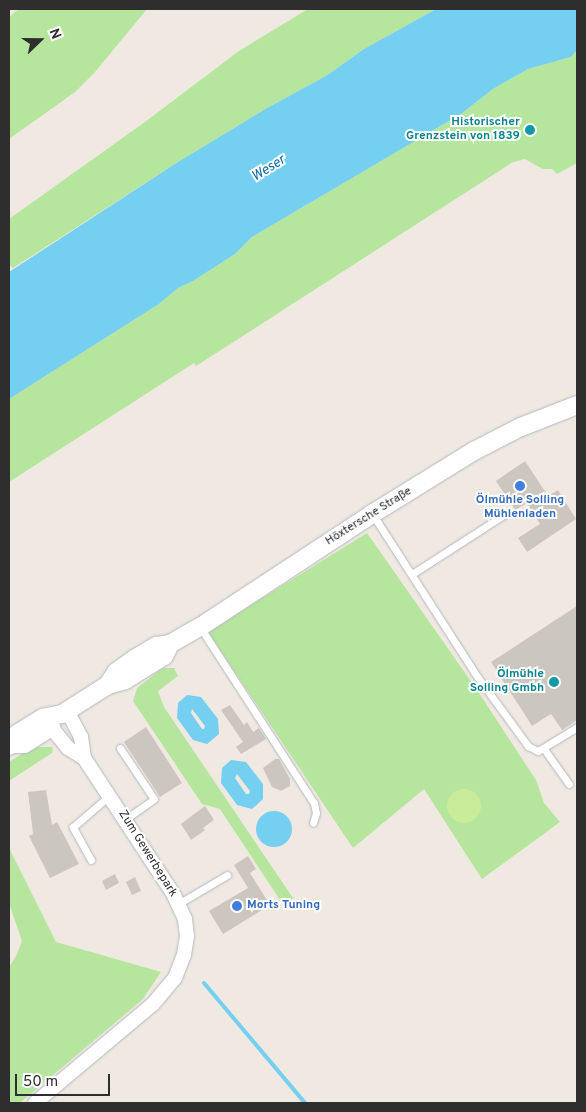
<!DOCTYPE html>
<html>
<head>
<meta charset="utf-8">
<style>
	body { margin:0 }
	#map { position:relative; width:586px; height:1112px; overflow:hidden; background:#efe9e1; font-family:Overpass,sans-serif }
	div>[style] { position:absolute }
	.green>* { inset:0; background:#b6e59e }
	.pitch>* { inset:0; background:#c9ec9a }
	.round { border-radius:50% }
	.water>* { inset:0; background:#75cff0 }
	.stream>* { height:4px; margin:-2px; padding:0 2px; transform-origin:2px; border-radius:2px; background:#75cff0 }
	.building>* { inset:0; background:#cbc7bf }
	.roads { filter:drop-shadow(0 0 1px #b4b7c1) drop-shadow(0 0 1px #b4b7c1) }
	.service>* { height:7px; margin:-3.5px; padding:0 3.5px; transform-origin:3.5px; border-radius:3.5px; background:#fff }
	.minor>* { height:14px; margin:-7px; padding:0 7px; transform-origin:7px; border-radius:7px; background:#fff }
	.tertiary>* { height:18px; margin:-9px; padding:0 9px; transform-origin:9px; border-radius:9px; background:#fff }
	.dots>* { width:14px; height:14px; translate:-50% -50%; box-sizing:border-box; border:2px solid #fff; border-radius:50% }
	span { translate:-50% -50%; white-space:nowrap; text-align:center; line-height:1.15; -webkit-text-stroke:4px #fff; paint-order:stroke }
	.culture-label { font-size:12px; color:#0d838f; font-weight:700 }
	.right { translate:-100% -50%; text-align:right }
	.shop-label { font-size:12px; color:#366cbe; font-weight:700 }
	.left { translate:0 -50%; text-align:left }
	.street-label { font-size:12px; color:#2e2e2e }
	.water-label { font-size:14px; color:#0d6fa3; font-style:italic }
	.frame { position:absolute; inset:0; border:10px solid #2e2e2e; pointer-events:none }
	.north { position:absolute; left:15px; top:15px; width:50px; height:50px; -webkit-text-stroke:4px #fff; paint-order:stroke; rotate:68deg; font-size:14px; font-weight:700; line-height:20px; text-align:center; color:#2e2e2e }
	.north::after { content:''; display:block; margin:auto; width:18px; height:22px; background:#2e2e2e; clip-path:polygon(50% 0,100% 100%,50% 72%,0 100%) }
	.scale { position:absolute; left:15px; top:1074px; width:95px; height:22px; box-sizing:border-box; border:2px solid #2e2e2e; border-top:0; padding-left:6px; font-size:15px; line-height:18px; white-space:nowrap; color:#2e2e2e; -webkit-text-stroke:4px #fff; paint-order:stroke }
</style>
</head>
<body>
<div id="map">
	<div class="green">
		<div style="clip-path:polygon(19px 9px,147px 9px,95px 72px,75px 92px,9px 139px,9px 17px)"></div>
		<div style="clip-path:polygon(308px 9px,436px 9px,364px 49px,326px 76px,267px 108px,178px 162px,13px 268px,9px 265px,9px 219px,145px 122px,239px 51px)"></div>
		<div style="clip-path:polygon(577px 50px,577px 163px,557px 174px,552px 169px,543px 169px,525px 159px,513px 162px,196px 366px,194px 363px,9px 482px,9px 399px,159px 304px,178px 288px,193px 281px,235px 254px,252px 237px,461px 114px,493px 89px,528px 69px,571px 57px)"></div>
		<div style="clip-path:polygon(367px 533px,477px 690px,536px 780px,544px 803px,560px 822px,482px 879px,424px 789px,353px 848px,208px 632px)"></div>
		<div style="clip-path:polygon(163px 668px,174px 668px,178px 676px,158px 691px,164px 707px,293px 898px,284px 906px,220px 809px,202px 804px,133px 701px,137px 688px)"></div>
		<div style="clip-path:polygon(33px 747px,53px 747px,52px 753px,9px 781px,9px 762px)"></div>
		<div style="clip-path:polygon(9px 848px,56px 942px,161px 972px,143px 999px,20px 1103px,9px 1103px,9px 967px,16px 956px,22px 941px,9px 903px)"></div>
	</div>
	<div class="pitch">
		<div class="round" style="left:447px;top:789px;width:34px;height:34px"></div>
	</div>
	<div class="water">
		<div style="clip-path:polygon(436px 9px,577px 9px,577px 50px,571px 57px,528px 69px,493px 89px,461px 114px,252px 237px,235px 254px,193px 281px,178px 288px,159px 304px,9px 399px,9px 272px,178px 162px,267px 108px,326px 76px,364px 49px)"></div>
		<div style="clip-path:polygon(evenodd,187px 695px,201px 697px,218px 719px,219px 734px,207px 744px,193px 740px,177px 718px,178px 703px,187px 695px,192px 709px,205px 726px,204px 729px,202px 729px,191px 713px,192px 709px)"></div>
		<div style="clip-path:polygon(evenodd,231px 760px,246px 762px,263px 784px,263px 799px,252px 809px,237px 805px,221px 783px,222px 768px,231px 760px,237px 774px,250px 791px,249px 794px,246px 794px,235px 778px,237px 774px)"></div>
		<div class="round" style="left:256px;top:811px;width:36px;height:36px"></div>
	</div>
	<div class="stream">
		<div style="left:204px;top:983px;width:157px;rotate:49.9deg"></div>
	</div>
	<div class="building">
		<div style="clip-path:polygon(525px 461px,548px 496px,558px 490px,576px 519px,527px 552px,518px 538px,540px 524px,527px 503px,515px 510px,496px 481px)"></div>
		<div style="clip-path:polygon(577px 606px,577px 720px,562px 730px,551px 714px,532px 726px,491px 662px)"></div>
		<div style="clip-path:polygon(230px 705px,244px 725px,247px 722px,253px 732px,259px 728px,266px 739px,241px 754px,236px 747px,243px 742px,221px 710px)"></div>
		<div style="clip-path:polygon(146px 727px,182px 783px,160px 797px,124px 742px)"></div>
		<div style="clip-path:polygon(275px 759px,279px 759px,290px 779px,290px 786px,281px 791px,272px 787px,263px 768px)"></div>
		<div style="clip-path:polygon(46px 790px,52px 825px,57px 822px,79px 864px,50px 878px,29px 836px,33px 834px,28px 792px)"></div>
		<div style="clip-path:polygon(205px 806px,214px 820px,203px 828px,205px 830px,191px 840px,181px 824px)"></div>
		<div style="clip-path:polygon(248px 856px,256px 869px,250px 873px,270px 905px,223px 934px,209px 911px,248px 888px,234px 865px)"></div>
		<div style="clip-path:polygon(115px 874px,119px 883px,106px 890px,102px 881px)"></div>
		<div style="clip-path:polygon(135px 877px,141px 891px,132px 895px,126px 882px)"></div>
	</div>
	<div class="roads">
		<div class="service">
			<div style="left:373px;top:515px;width:187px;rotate:57.2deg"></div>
			<div style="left:474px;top:672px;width:92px;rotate:53.9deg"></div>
			<div style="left:528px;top:746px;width:11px;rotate:27deg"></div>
			<div style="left:538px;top:751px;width:46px;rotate:-31.6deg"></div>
			<div style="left:412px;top:574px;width:111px;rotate:-32.8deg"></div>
			<div style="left:200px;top:627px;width:210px;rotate:57.1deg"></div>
			<div style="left:314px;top:803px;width:10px;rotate:79deg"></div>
			<div style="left:316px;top:813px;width:10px;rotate:107deg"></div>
			<div style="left:120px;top:748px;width:61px;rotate:56.3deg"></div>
			<div style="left:154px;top:799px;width:35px;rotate:145deg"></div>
			<div style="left:544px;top:749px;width:43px;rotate:54.5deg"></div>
			<div style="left:91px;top:860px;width:38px;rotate:-119deg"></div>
			<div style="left:73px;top:827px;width:48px;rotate:-40.7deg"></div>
			<div style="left:178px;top:904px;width:57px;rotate:-30.6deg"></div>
		</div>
		<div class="minor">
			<div style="left:51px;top:727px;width:27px;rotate:51deg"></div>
			<div style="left:68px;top:748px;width:19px;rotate:32deg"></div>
			<div style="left:35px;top:1103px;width:154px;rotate:-40deg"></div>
			<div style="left:153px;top:1004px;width:34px;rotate:-50deg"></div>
			<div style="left:175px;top:978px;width:25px;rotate:-69deg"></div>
			<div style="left:184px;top:955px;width:19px;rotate:-81deg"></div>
			<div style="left:187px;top:936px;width:17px;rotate:-97deg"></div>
			<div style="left:185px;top:919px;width:26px;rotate:-115deg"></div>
			<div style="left:174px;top:895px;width:164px;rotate:-123.3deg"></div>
			<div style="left:84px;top:758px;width:21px;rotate:-98deg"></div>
			<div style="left:81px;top:737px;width:30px;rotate:-118deg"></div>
		</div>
		<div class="tertiary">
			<div style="left:108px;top:685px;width:15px;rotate:-58deg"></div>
			<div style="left:116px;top:672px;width:24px;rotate:-35deg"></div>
			<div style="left:136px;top:658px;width:23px;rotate:-31deg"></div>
			<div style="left:156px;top:646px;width:14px;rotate:-8deg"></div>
			<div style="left:170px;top:644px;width:34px;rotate:-30deg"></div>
			<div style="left:200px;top:627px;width:206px;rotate:-33.3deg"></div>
			<div style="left:372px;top:514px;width:120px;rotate:-31.7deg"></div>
			<div style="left:474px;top:451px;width:53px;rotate:-27.1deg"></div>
			<div style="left:521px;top:427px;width:60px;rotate:-21.4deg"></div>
			<div style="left:12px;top:744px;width:12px"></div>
			<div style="left:24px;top:744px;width:32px;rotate:-32deg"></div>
			<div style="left:9px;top:746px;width:14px;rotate:-56deg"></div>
			<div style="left:17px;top:734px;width:31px;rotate:-32deg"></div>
			<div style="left:43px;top:718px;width:19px;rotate:-12deg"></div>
			<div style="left:62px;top:714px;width:54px;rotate:-32.2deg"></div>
			<div style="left:108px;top:685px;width:18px;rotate:-16deg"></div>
			<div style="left:125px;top:680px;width:46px;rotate:-31.6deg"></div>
			<div style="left:164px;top:656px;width:13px;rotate:-63deg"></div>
		</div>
	</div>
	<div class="dots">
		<div style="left:530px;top:130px;background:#0f9aa8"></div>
		<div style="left:520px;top:486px;background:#3f7fe0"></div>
		<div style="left:554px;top:682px;background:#0f9aa8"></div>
		<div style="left:237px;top:906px;background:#3f7fe0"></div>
	</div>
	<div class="culture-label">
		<span class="right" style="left:520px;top:130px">Historischer<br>Grenzstein von 1839</span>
		<span class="right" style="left:544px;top:682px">Ölmühle<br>Solling Gmbh</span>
	</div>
	<div class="shop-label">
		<span style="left:520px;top:508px">Ölmühle Solling<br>Mühlenladen</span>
		<span class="left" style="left:247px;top:906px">Morts Tuning</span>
	</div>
	<div class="street-label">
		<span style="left:369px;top:517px;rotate:-32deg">Höxtersche Straße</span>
		<span style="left:147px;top:854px;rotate:58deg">Zum Gewerbepark</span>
	</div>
	<div class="water-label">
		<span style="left:269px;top:169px;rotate:-32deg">Weser</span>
	</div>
	<div class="frame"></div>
	<div class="north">N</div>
	<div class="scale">50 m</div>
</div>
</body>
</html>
